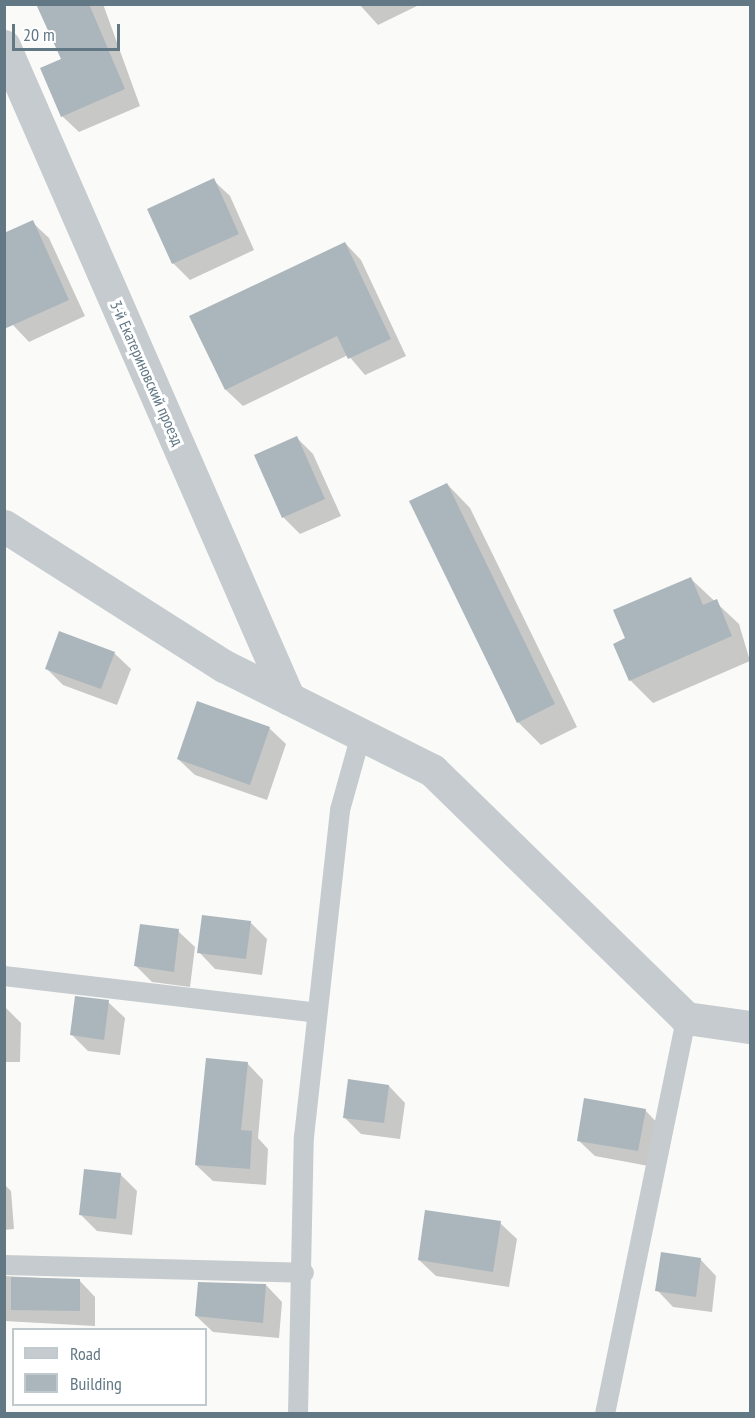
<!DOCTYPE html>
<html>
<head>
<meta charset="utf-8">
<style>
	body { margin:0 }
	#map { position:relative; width:755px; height:1418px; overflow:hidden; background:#fafaf8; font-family:"PT Sans Narrow",sans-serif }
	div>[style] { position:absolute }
	.shadow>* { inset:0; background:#0003 }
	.building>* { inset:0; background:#abb6bc }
	.lane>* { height:20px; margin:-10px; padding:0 10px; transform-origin:10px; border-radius:10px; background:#c5cbce }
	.street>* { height:33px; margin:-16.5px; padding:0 16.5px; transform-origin:16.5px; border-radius:16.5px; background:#c5cbce }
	span { translate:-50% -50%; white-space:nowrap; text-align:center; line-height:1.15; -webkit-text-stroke:6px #fff; paint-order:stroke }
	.street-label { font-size:16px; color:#627885 }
	.frame { position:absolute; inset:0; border:6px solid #627885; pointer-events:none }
	.legend { position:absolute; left:12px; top:1328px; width:195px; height:78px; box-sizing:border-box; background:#fff; border:2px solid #c0c9ce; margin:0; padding:8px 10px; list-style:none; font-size:18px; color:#627885 }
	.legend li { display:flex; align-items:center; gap:12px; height:30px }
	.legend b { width:30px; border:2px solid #c0c9ce }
	.scale { position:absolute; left:12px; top:24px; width:108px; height:27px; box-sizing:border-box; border:3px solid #627885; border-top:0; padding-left:8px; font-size:18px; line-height:21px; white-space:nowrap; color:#627885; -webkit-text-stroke:4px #fff; paint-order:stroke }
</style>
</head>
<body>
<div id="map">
	<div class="shadow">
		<div style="clip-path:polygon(37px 4px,103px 4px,140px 106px,79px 132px,62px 116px,63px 60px)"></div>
		<div style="clip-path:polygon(359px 4px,421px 4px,378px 25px)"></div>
		<div style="clip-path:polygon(213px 180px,230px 196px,254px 250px,190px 280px,173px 263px)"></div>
		<div style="clip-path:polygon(32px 222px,49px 238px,85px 316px,29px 342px,13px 325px)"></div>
		<div style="clip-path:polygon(345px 243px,361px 260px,406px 356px,365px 375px,348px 355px,243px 406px,226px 390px,191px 317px)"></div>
		<div style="clip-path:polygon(297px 438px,313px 454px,341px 516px,300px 534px,284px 518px,256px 456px)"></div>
		<div style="clip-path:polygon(447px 484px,470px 508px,577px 727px,541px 745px,518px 722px)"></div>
		<div style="clip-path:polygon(691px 579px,739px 624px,750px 661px,653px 703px,630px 680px,627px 639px)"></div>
		<div style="clip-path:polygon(114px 653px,131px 669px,117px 705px,63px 685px,47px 669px)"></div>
		<div style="clip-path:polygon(269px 728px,286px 744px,267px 800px,195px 775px,178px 759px)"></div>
		<div style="clip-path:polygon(250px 922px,267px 939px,262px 975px,215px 969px,199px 952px)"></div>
		<div style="clip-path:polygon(178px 931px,195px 947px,190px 987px,152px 982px,136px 966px)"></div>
		<div style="clip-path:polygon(108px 1002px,125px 1018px,120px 1055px,88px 1051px,72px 1035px)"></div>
		<div style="clip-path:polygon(5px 1007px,21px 1023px,20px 1062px,4px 1062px)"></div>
		<div style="clip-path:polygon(247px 1063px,263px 1080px,258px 1138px,268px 1149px,266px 1185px,213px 1181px,196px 1165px)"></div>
		<div style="clip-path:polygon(389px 1086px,405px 1103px,400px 1139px,361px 1134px,344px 1117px)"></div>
		<div style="clip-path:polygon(645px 1110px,661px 1127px,654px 1167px,595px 1156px,578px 1140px)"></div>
		<div style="clip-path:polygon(120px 1174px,137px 1191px,132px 1235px,97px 1231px,81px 1215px)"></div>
		<div style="clip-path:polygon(4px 1184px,11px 1191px,14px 1229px,4px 1230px)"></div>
		<div style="clip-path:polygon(500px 1223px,517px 1239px,509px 1287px,436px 1276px,419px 1260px)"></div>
		<div style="clip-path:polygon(700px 1259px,716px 1276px,712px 1312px,673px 1307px,657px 1290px)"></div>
		<div style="clip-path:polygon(4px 1276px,79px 1280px,95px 1297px,95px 1326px,4px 1321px)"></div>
		<div style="clip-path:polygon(266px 1285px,282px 1302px,279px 1338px,213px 1332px,196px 1316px)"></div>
	</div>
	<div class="building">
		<div style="clip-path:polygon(36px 4px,89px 4px,125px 89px,61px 117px,40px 68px,61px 59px)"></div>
		<div style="clip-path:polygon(214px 178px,239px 234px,172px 264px,147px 209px)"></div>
		<div style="clip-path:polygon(33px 220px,69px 300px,4px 329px,4px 233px)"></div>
		<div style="clip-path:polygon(345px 242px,391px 339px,348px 359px,337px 336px,225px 390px,189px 316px)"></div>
		<div style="clip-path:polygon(297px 436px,325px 499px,282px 518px,254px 455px)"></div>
		<div style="clip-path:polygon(447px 483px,555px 704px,517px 723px,409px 501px)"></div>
		<div style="clip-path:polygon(691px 577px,703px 605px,717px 599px,732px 636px,629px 681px,613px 644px,625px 638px,613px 610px)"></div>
		<div style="clip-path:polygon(59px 631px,115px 652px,101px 689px,45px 669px)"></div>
		<div style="clip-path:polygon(197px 701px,270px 727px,250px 785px,177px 759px)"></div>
		<div style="clip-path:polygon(202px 915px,251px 921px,246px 959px,197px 953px)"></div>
		<div style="clip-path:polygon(140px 924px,179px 929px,174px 972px,134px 966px)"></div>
		<div style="clip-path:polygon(75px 996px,109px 1000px,104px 1040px,70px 1035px)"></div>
		<div style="clip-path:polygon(206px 1058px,248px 1062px,241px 1130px,252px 1131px,250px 1169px,195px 1165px)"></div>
		<div style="clip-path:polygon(348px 1079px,389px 1085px,384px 1123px,343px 1118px)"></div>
		<div style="clip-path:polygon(584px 1098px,646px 1109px,638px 1151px,577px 1141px)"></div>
		<div style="clip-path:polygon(84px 1169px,121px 1173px,116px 1219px,79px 1215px)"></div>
		<div style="clip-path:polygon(425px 1210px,501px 1221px,493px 1272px,418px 1260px)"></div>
		<div style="clip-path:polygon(661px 1252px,701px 1258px,696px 1297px,655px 1291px)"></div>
		<div style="clip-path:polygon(11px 1277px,80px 1279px,80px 1311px,11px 1310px)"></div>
		<div style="clip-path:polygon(198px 1282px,266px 1284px,263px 1323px,195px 1316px)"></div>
	</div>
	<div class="lane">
		<div style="left:4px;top:976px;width:315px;rotate:6.7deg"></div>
		<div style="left:4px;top:1265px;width:300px;rotate:1.5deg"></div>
		<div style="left:298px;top:1414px;width:277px;rotate:-88.8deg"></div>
		<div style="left:304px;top:1137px;width:329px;rotate:-83.7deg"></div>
		<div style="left:340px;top:810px;width:78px;rotate:-74.4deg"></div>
		<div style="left:605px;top:1414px;width:404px;rotate:-78.4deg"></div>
	</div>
	<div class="street">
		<div style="left:4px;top:46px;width:712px;rotate:66.42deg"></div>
		<div style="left:4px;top:526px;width:261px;rotate:32.5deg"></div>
		<div style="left:224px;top:666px;width:233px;rotate:26.6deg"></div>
		<div style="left:432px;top:770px;width:355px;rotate:44.3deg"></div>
		<div style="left:686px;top:1018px;width:65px;rotate:8deg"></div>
	</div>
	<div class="street-label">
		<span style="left:147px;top:373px;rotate:66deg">3-й Екатериновский проезд</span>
	</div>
	<div class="frame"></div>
	<ul class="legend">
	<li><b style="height:8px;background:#c5cbce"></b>Road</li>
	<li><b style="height:16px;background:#abb6bc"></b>Building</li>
	</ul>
	<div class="scale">20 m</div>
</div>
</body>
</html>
